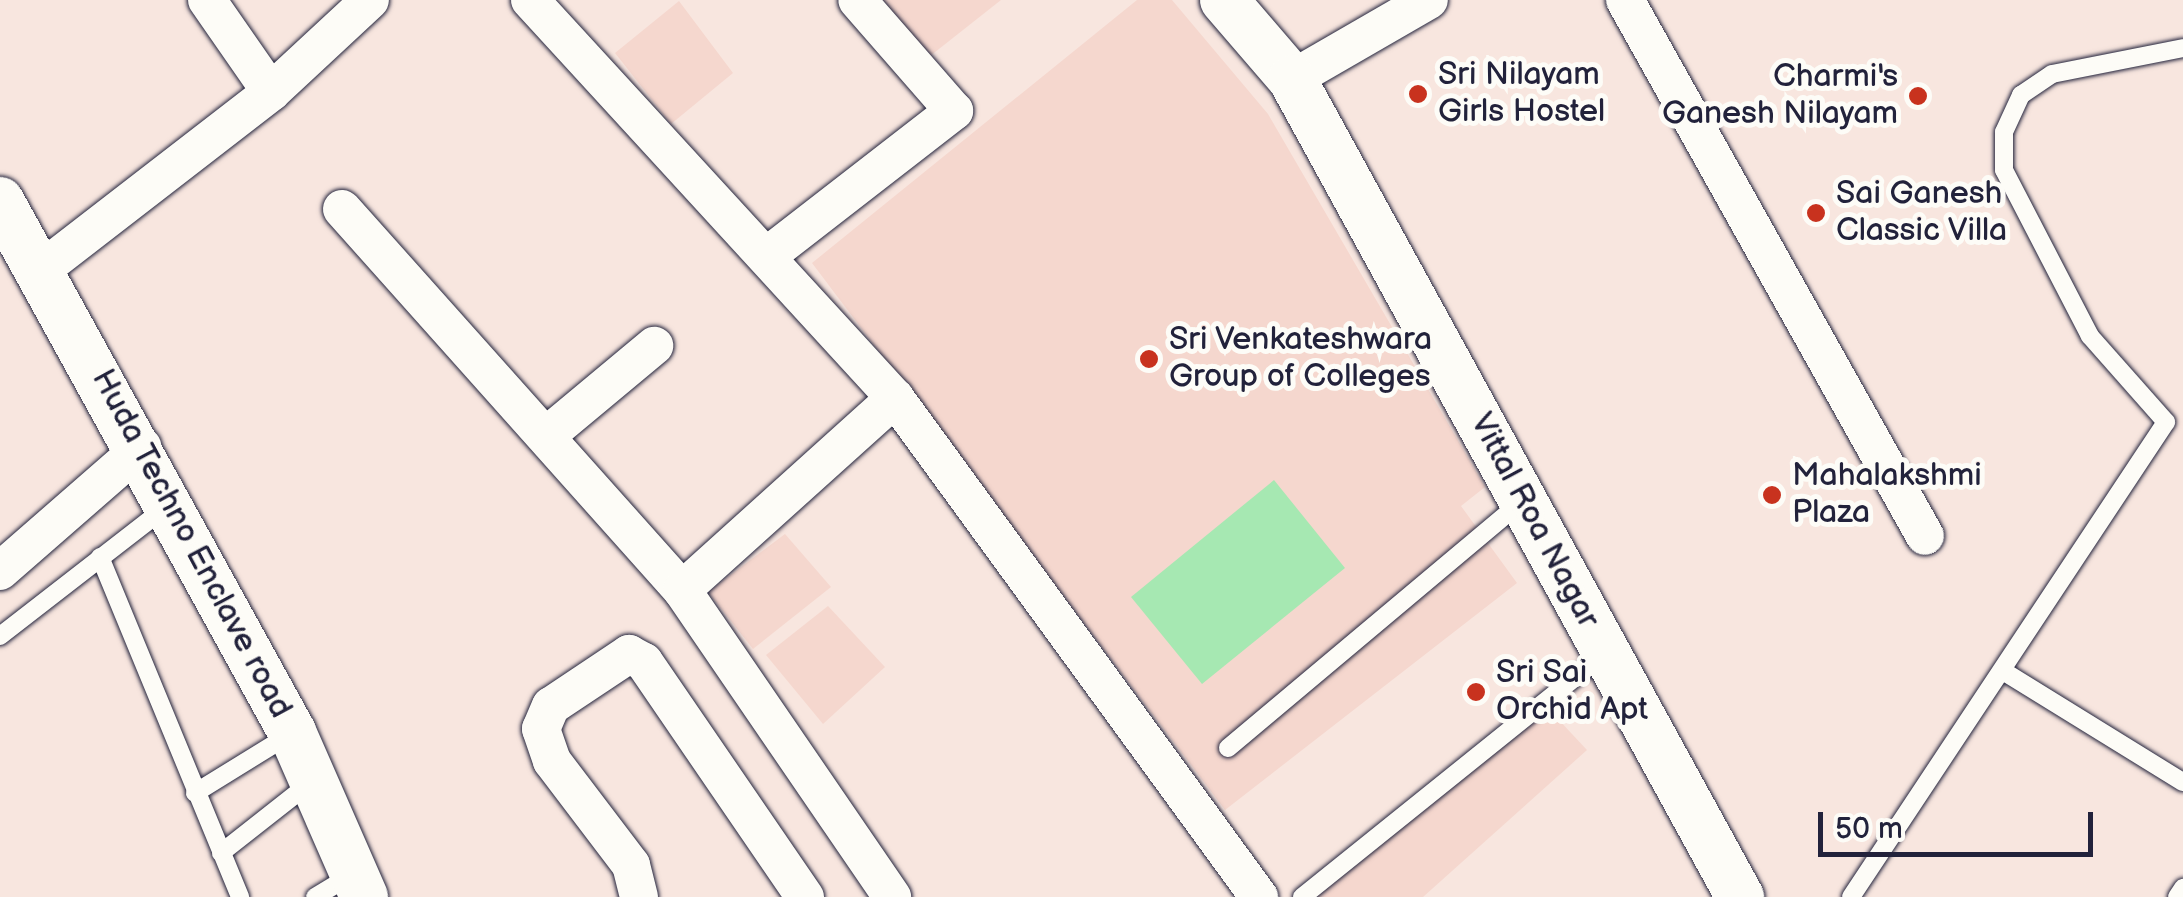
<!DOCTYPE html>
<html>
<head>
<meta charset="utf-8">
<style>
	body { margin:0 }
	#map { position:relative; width:2183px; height:897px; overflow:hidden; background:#f8e6df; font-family:"Balsamiq Sans",sans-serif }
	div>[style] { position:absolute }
	.built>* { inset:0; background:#f5d7ce }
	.green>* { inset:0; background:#a6e8b2 }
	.roads { filter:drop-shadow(0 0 2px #22223b) drop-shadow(0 0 2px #22223b) }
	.service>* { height:18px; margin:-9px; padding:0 9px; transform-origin:9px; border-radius:9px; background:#fdfcf7 }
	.minor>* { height:38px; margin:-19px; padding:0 19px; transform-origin:19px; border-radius:19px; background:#fdfcf7 }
	.tertiary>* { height:48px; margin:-24px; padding:0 24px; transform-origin:24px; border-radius:24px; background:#fdfcf7 }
	.dots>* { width:28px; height:28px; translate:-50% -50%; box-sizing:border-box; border:5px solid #fdfcf7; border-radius:50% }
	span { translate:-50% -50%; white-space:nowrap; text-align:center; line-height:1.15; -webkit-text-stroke:10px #fdfcf7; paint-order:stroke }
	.poi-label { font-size:32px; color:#22223b }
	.left { translate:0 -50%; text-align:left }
	.right { translate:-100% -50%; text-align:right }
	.street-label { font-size:32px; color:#22223b }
	.scale { position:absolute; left:1818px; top:812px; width:275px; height:45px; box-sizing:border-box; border:5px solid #22223b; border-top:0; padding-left:12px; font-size:30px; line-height:35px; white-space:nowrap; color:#22223b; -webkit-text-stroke:8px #fdfcf7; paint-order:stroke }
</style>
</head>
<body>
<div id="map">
	<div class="built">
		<div style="clip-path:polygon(874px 0,1001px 0,925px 60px)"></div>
		<div style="clip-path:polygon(1137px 0,1172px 0,1268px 114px,1485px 487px,1461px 506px,1517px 583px,1225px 810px,812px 263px)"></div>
		<div style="clip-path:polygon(679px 1px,733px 73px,671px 124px,615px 53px)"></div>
		<div style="clip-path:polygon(785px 534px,831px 587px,753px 649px,708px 592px)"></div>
		<div style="clip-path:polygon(828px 606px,885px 667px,823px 724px,766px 655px)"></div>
		<div style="clip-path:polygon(1543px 703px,1587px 750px,1423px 897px,1310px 897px)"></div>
	</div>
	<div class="green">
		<div style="clip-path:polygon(1274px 480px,1345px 568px,1202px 684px,1131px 597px)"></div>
	</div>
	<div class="roads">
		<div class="service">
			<div style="left:100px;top:557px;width:368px;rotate:67.6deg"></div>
			<div style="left:0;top:636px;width:209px;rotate:-37.8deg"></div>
			<div style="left:2003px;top:671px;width:211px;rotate:31.7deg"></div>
			<div style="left:1228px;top:748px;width:384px;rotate:-40deg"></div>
			<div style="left:195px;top:793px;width:114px;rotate:-31.7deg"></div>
			<div style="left:221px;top:853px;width:113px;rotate:-38.2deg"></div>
			<div style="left:315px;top:897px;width:41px;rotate:-31deg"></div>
			<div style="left:1302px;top:897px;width:389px;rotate:-38.8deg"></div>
			<div style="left:1851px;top:897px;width:570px;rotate:-56.45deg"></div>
			<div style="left:2166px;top:422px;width:115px;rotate:-131.5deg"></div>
			<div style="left:2090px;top:336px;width:187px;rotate:-117.4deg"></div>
			<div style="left:2004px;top:170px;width:38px;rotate:-90deg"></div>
			<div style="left:2004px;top:132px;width:41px;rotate:-65.3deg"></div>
			<div style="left:2021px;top:95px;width:37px;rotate:-34deg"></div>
			<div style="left:2052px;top:74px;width:134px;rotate:-11.2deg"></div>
			<div style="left:2177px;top:897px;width:11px;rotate:-56deg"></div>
		</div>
		<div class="minor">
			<div style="left:207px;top:0;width:112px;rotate:55.2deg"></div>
			<div style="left:530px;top:0;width:540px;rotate:47.48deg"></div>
			<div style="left:895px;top:398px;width:618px;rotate:53.89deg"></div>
			<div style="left:1625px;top:0;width:614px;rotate:60.76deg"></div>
			<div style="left:1292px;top:79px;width:158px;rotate:-30deg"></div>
			<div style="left:342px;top:209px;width:511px;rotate:48.25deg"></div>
			<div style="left:682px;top:590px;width:372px;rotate:55.6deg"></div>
			<div style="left:767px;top:256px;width:237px;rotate:-37.8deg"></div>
			<div style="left:954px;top:111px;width:147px;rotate:-131.1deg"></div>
			<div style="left:41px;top:270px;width:291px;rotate:-37.7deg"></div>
			<div style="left:271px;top:92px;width:135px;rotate:-42.9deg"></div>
			<div style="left:546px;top:436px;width:141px;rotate:-39.8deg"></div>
			<div style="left:0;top:571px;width:189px;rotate:-41.1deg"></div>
			<div style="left:682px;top:590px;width:287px;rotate:-42deg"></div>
			<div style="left:639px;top:897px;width:33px;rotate:-104deg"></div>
			<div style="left:631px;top:865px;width:131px;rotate:-127.2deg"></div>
			<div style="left:552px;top:761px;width:34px;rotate:-109deg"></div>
			<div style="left:541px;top:729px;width:25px;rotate:-67deg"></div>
			<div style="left:551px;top:706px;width:94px;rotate:-33.7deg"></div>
			<div style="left:629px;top:654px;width:17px;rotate:28deg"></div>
			<div style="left:644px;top:662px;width:285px;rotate:55.6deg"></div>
		</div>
		<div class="tertiary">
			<div style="left:1224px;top:0;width:104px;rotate:49.3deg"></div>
			<div style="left:1292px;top:79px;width:933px;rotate:61.29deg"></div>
			<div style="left:0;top:201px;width:606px;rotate:61.19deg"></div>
			<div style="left:292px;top:732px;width:180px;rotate:66.4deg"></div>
		</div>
	</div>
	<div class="dots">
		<div style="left:1418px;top:94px;background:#c8321e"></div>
		<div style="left:1918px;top:96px;background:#c8321e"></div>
		<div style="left:1816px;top:213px;background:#c8321e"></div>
		<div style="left:1149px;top:359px;background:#c8321e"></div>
		<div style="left:1772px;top:495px;background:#c8321e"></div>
		<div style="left:1476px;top:692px;background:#c8321e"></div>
	</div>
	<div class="poi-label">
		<span class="left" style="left:1438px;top:94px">Sri Nilayam<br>Girls Hostel</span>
		<span class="right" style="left:1898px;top:96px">Charmi's<br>Ganesh Nilayam</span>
		<span class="left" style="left:1836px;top:213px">Sai Ganesh<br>Classic Villa</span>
		<span class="left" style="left:1169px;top:359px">Sri Venkateshwara<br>Group of Colleges</span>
		<span class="left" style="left:1792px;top:495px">Mahalakshmi<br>Plaza</span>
		<span class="left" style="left:1496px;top:692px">Sri Sai<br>Orchid Apt</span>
	</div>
	<div class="street-label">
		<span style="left:1534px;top:521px;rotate:62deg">Vittal Roa Nagar</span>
		<span style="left:191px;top:544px;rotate:62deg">Huda Techno Enclave road</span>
	</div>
	<div class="scale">50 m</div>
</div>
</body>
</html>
